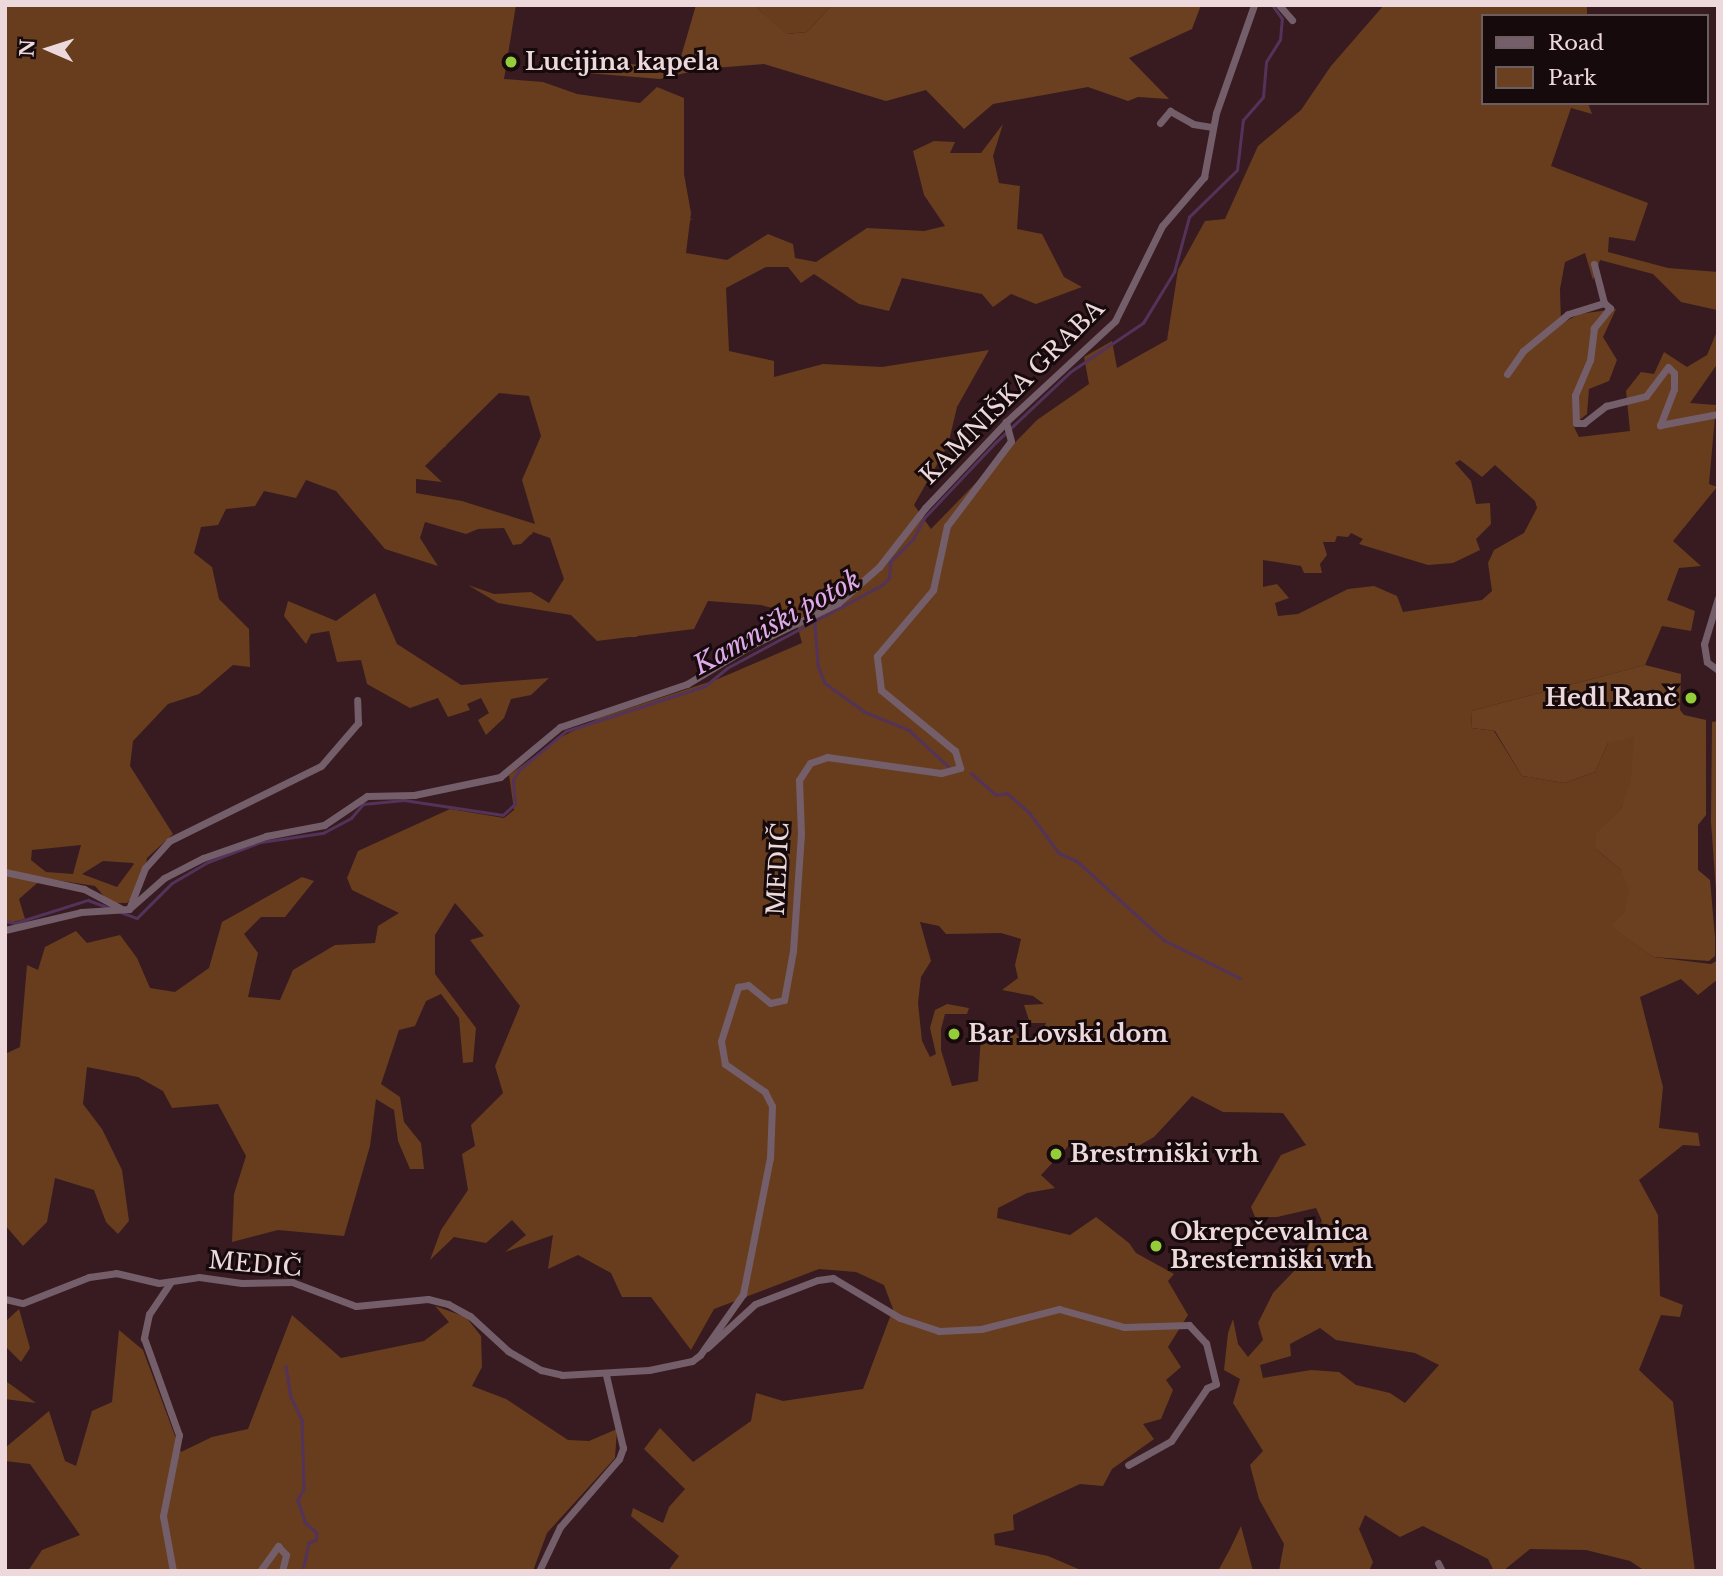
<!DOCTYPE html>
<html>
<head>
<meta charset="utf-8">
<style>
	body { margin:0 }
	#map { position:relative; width:1723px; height:1576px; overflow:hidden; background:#371b20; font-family:"Libre Baskerville",serif }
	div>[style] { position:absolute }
	.green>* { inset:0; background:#6a4020 }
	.forest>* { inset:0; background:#673d1d }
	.stream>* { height:2.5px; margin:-1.25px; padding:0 1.25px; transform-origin:1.25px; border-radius:1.25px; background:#533359 }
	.minor>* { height:7px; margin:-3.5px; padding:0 3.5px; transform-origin:3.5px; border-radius:3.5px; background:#745e6a }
	.dots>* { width:19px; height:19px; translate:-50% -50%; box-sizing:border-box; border:4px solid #160a0c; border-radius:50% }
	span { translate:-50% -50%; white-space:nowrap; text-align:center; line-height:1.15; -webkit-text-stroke:6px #160a0c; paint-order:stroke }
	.poi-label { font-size:24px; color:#edd9db; font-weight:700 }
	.left { translate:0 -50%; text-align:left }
	.right { translate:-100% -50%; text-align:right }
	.street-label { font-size:24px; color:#edd9db }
	.water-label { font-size:26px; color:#dfaae9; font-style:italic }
	.frame { position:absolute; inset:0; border:7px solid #edd9db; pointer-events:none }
	.legend { position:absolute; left:1481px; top:14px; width:228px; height:91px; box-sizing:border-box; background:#160a0c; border:2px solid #6c5d5f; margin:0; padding:9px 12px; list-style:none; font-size:21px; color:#edd9db }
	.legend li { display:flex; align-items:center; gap:14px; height:35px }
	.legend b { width:35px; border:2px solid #6c5d5f }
	.north { position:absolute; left:14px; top:14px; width:70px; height:70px; -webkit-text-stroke:5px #160a0c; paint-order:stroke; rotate:273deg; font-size:19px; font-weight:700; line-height:28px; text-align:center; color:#edd9db }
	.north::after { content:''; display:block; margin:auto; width:24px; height:32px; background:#edd9db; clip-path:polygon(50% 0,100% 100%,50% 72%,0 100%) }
</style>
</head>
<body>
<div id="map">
	<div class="green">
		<div style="clip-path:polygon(696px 5px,754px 5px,787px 34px,807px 32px,832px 5px,1201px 5px,1192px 29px,1129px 58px,1169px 99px,1138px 97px,1128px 101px,1088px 87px,993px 104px,964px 129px,926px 90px,886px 101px,764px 64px,702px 69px,660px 79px,538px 69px,569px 54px,644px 66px,680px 60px)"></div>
		<div style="clip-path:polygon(1645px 665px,1681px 674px,1680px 710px,1684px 715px,1706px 720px,1706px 815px,1698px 825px,1698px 870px,1710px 880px,1715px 937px,1715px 956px,1709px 961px,1653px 957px,1610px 926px,1625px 910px,1621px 870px,1596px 849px,1596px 833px,1622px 807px,1608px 743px,1595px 772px,1564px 783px,1522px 776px,1495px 731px,1472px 728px,1471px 711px)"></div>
		<div style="clip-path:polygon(1718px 721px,1718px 917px,1711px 822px,1712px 722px)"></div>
	</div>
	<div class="forest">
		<div style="clip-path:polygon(evenodd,5px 5px,516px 5px,504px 79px,543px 82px,577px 94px,640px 103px,657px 87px,684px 98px,684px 174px,691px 213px,686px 253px,727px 260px,768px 234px,793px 244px,795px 258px,816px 262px,867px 228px,924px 231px,945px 226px,924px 195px,913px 151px,934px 141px,955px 142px,950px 153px,981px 153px,1003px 124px,993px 156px,999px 183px,1020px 186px,1017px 229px,1042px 234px,1064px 277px,1082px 287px,1036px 304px,1011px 294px,993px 307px,982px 294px,902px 278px,889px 311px,859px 304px,814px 274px,801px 283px,788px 267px,766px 267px,726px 288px,729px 351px,774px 361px,774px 377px,823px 364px,882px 367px,989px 350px,957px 407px,948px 445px,914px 505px,931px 529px,1037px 420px,1089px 384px,1084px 357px,1112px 341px,1117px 368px,1167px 340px,1178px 270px,1205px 221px,1225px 219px,1258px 146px,1301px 110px,1331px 66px,1384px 5px,1587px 5px,1587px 16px,1483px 16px,1483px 103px,1588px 103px,1592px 114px,1571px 108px,1551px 166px,1648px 203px,1635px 241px,1609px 237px,1608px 252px,1668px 268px,1718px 272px,1717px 310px,1681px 302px,1653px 274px,1600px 260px,1593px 280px,1585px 253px,1565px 262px,1560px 289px,1561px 324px,1579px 314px,1616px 309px,1603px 337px,1617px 360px,1609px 381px,1589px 389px,1587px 414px,1573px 425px,1579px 437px,1630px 431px,1626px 391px,1641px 372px,1654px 374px,1664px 352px,1687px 367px,1707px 355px,1718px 329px,1718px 363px,1690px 403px,1716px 405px,1709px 484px,1717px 487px,1673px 541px,1701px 566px,1679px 568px,1667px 600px,1695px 611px,1691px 631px,1662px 626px,1645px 665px,1471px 711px,1472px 728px,1494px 731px,1522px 776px,1564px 783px,1595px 772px,1608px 743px,1634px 737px,1631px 779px,1622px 807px,1596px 834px,1596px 849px,1621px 870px,1629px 891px,1625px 910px,1611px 926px,1653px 957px,1711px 964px,1718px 960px,1718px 979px,1698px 995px,1681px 979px,1640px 997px,1663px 1087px,1659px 1128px,1698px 1133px,1700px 1146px,1683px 1145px,1639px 1180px,1658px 1215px,1660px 1296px,1683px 1305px,1680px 1317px,1661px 1315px,1639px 1370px,1673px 1402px,1695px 1571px,1645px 1571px,1630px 1561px,1586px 1550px,1530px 1549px,1503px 1571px,1494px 1571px,1488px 1559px,1423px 1526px,1400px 1537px,1365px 1515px,1359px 1529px,1373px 1562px,1369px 1571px,1279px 1571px,1284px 1544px,1259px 1499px,1250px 1465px,1263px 1451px,1233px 1403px,1240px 1379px,1224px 1370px,1228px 1333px,1233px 1319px,1238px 1344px,1248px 1357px,1263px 1340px,1258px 1323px,1273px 1293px,1295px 1270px,1322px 1221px,1316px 1208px,1277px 1217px,1255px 1217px,1251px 1207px,1281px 1155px,1306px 1145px,1283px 1113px,1223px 1112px,1192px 1096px,1154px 1137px,1140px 1145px,1091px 1152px,1073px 1141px,1041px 1175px,1055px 1188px,1027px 1193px,998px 1208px,997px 1218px,1070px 1235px,1096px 1217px,1129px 1243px,1136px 1253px,1174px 1274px,1168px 1281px,1188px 1315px,1168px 1347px,1181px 1367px,1166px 1380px,1173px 1390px,1161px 1419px,1143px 1424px,1154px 1439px,1112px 1469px,1103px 1486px,1080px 1484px,1013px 1515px,1014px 1530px,994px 1534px,995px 1545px,1048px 1556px,1083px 1571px,668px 1571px,679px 1556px,631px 1516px,633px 1508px,663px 1523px,669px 1507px,685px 1489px,644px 1449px,660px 1428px,693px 1462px,751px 1421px,756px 1393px,783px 1401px,863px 1389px,893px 1309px,884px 1285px,856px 1272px,819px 1269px,714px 1309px,691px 1350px,651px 1297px,622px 1297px,611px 1273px,578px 1255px,548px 1269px,553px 1235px,505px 1252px,526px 1235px,512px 1220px,486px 1243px,454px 1237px,430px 1260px,441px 1230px,468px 1190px,462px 1154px,475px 1146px,471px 1125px,503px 1093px,495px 1066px,520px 1006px,470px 940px,484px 936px,455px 903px,435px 935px,435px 974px,476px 1028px,473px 1062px,463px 1063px,459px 1018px,441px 994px,426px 1001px,415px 1026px,399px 1030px,381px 1084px,400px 1097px,404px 1122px,421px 1143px,424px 1169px,410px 1169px,398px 1141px,394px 1110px,376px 1099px,370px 1146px,344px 1236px,278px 1230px,232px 1242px,234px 1194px,246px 1156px,218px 1104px,172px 1108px,163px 1091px,138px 1077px,87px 1067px,83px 1104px,102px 1129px,122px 1170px,129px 1221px,118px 1234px,106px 1222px,94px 1190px,55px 1178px,47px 1222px,23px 1246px,5px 1225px,5px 1054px,20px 1047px,27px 965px,38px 970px,45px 947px,76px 931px,87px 943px,120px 935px,137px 958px,150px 988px,175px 992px,209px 968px,222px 922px,302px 877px,314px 881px,285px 917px,261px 917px,244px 934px,258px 953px,248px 997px,280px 1000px,293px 970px,335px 945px,375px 943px,378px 926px,399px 913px,352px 890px,347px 878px,358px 851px,450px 809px,504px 818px,514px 810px,509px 775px,559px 738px,599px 718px,718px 679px,802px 643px,794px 614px,761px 605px,708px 601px,694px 629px,597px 641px,571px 615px,498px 603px,468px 585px,494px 594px,531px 592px,549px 603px,564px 579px,550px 538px,533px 532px,521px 544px,513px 545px,504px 528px,478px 529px,466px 534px,425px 522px,420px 538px,438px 566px,385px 549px,336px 491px,306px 480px,296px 498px,264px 491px,255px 506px,226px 509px,218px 525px,201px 527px,194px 553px,212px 567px,219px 599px,249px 629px,250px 667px,233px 665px,199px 694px,168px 704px,133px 741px,130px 766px,173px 834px,147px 858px,142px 887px,127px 903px,110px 903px,95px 886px,43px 878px,19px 899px,25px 919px,5px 924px,5px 5px,499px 393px,529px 396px,541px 436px,522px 480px,535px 524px,462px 501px,416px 493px,416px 479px,442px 482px,425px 466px,499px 393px,5px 5px,1460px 460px,1482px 477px,1495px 465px,1535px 501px,1537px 508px,1524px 533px,1494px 550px,1488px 563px,1492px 591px,1482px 600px,1403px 612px,1397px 596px,1374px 586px,1348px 589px,1298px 614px,1278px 616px,1275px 603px,1289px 598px,1277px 584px,1263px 587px,1263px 560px,1301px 566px,1304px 573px,1322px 573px,1320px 564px,1327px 555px,1323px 542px,1335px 542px,1337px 536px,1348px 537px,1351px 533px,1363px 539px,1359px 544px,1428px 565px,1453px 563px,1480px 550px,1476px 539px,1491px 524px,1490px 503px,1476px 504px,1471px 481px,1455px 463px,1460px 460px,5px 5px,81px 845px,73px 874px,46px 872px,31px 860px,32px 850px,81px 845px,5px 5px,103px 861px,133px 863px,134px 864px,117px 887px,82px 874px,103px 861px,5px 5px,920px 922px,939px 926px,946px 934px,1001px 933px,1021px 939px,1015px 965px,1018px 978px,1002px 990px,1033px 996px,1044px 1004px,1024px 1005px,1030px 1023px,1046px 1023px,1038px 1045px,1023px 1044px,1016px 1033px,1005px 1039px,981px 1035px,978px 1081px,952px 1086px,941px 1050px,941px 1029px,945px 1014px,967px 1014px,969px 1008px,947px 1004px,935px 1010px,930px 1028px,936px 1054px,930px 1057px,922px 1041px,918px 1003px,921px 977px,931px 961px,920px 922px,5px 5px,1320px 1328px,1336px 1340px,1415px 1353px,1439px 1365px,1405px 1403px,1390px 1393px,1356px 1385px,1339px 1372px,1311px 1370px,1263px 1378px,1260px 1365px,1291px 1356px,1290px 1344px,1320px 1328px)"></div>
		<div style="clip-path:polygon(754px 5px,832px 5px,807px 32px,786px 34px)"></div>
		<div style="clip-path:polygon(375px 593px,397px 644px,461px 685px,549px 678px,531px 695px,511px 699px,504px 718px,486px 735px,478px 720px,489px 713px,481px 698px,467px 704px,470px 710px,448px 717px,438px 698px,410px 708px,367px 684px,361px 660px,337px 662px,329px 631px,311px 634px,306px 644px,284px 616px,288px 601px,336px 621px)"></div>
		<div style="clip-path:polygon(435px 1306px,466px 1317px,481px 1336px,482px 1367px,472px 1386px,506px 1399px,568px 1440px,589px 1441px,617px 1429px,615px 1458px,547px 1533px,533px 1571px,28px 1571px,42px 1550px,80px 1535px,30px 1464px,5px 1461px,5px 1448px,49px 1411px,65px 1461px,76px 1466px,92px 1411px,112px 1402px,119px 1330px,143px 1350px,181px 1452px,212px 1437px,248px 1429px,292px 1315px,341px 1358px,424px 1341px,449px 1322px)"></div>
		<div style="clip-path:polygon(19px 1309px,30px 1348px,21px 1362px,5px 1346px,5px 1322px)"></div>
		<div style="clip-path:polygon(5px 1381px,10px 1384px,36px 1403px,5px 1399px)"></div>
		<div style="clip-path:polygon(1241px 1526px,1253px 1571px,1218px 1571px,1230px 1549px)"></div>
	</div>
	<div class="stream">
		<div style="left:815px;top:623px;width:42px;rotate:85.9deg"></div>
		<div style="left:818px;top:665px;width:19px;rotate:69deg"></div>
		<div style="left:825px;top:683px;width:49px;rotate:35.9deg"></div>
		<div style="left:865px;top:712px;width:48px;rotate:22.2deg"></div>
		<div style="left:909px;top:730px;width:53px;rotate:42.7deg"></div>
		<div style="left:971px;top:773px;width:33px;rotate:41deg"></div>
		<div style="left:996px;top:795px;width:11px;rotate:-10deg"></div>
		<div style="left:1007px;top:793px;width:29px;rotate:41deg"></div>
		<div style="left:1029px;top:812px;width:51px;rotate:53.8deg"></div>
		<div style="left:1059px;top:853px;width:20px;rotate:24deg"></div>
		<div style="left:1077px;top:861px;width:118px;rotate:42.2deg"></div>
		<div style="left:1164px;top:940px;width:85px;rotate:26.6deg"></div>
		<div style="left:5px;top:921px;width:10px;rotate:11deg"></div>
		<div style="left:15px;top:923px;width:77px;rotate:-17.5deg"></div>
		<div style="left:88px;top:900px;width:52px;rotate:20.2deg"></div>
		<div style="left:137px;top:918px;width:49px;rotate:-45deg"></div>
		<div style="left:172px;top:883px;width:42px;rotate:-30.3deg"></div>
		<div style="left:208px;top:862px;width:57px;rotate:-20.7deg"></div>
		<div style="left:261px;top:842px;width:63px;rotate:-8.3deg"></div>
		<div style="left:323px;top:833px;width:32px;rotate:-28deg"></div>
		<div style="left:351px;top:818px;width:18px;rotate:-49deg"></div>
		<div style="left:363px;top:804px;width:41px;rotate:-5.6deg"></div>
		<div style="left:404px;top:800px;width:100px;rotate:8.6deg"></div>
		<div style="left:503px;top:815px;width:16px;rotate:-43deg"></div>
		<div style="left:515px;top:804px;width:24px;rotate:-95deg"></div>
		<div style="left:513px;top:780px;width:12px;rotate:-59deg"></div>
		<div style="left:519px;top:770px;width:61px;rotate:-39.7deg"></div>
		<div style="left:566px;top:731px;width:146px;rotate:-17.9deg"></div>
		<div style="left:705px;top:686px;width:28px;rotate:-39deg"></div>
		<div style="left:727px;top:668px;width:176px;rotate:-28.2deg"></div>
		<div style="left:882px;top:585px;width:10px;rotate:-45deg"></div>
		<div style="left:889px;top:578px;width:16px;rotate:-86deg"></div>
		<div style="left:890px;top:562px;width:33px;rotate:-45deg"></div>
		<div style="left:913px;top:539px;width:24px;rotate:-62deg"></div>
		<div style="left:924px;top:518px;width:103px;rotate:-46.6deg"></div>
		<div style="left:995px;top:443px;width:103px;rotate:-43.4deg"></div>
		<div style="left:1070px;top:372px;width:88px;rotate:-33.9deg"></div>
		<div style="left:1143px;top:323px;width:60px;rotate:-58.7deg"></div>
		<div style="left:1174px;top:272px;width:57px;rotate:-74.7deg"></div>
		<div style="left:1189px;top:217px;width:67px;rotate:-44.4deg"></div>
		<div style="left:1237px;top:170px;width:50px;rotate:-83.2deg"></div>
		<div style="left:1243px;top:120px;width:30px;rotate:-49deg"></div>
		<div style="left:1263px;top:97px;width:35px;rotate:-85deg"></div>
		<div style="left:1266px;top:62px;width:26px;rotate:-58deg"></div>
		<div style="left:1280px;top:40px;width:21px;rotate:-85deg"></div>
		<div style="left:1282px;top:19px;width:17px;rotate:-126deg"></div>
		<div style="left:286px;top:1366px;width:31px;rotate:81deg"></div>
		<div style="left:291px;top:1397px;width:25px;rotate:64deg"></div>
		<div style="left:302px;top:1420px;width:69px;rotate:88.3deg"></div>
		<div style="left:304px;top:1489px;width:13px;rotate:119deg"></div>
		<div style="left:298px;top:1500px;width:23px;rotate:72deg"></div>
		<div style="left:305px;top:1522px;width:16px;rotate:43deg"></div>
		<div style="left:317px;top:1533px;width:7px;rotate:98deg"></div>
		<div style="left:316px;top:1540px;width:8px;rotate:157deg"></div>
		<div style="left:309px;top:1543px;width:29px;rotate:102deg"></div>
	</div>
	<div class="minor">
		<div style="left:1279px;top:5px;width:20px;rotate:49deg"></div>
		<div style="left:1160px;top:123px;width:16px;rotate:-50deg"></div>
		<div style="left:1170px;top:111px;width:26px;rotate:29deg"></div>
		<div style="left:1193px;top:124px;width:20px;rotate:9deg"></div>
		<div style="left:1594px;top:264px;width:40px;rotate:75.6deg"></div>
		<div style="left:1604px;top:303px;width:8px;rotate:40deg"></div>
		<div style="left:1610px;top:308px;width:26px;rotate:129deg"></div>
		<div style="left:1594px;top:328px;width:32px;rotate:97deg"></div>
		<div style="left:1590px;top:360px;width:38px;rotate:113deg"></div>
		<div style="left:1575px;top:395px;width:28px;rotate:88deg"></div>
		<div style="left:1576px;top:423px;width:8px"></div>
		<div style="left:1584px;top:423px;width:28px;rotate:-38deg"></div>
		<div style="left:1606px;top:406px;width:41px;rotate:-14deg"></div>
		<div style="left:1646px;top:396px;width:36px;rotate:-53deg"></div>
		<div style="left:1668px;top:367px;width:8px;rotate:45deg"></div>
		<div style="left:1674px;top:373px;width:16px;rotate:90deg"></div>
		<div style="left:1674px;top:389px;width:39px;rotate:111deg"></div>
		<div style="left:1660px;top:425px;width:59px;rotate:-10.7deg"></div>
		<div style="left:1507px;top:374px;width:28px;rotate:-55deg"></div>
		<div style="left:1523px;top:351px;width:58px;rotate:-39.4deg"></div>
		<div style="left:1568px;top:314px;width:38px;rotate:-17deg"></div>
		<div style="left:1718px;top:598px;width:48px;rotate:106.9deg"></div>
		<div style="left:1704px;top:644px;width:18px;rotate:81deg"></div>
		<div style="left:1707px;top:662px;width:14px;rotate:36deg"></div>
		<div style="left:5px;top:872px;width:81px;rotate:12.1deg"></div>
		<div style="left:84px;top:889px;width:41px;rotate:27.8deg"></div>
		<div style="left:129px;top:909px;width:44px;rotate:-68.7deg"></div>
		<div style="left:145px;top:868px;width:36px;rotate:-48deg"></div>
		<div style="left:169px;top:841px;width:169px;rotate:-26.3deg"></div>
		<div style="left:321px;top:766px;width:57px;rotate:-49.3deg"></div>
		<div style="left:358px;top:723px;width:23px;rotate:-92deg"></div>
		<div style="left:5px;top:930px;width:78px;rotate:-13.3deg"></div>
		<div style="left:81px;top:912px;width:48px;rotate:-3.6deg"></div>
		<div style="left:129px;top:909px;width:47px;rotate:-41.5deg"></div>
		<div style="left:164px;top:878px;width:44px;rotate:-27.1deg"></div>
		<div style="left:203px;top:858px;width:67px;rotate:-19.2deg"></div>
		<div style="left:266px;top:836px;width:59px;rotate:-10.7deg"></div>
		<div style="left:324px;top:825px;width:52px;rotate:-34deg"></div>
		<div style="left:367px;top:796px;width:47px;rotate:-1.2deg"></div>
		<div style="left:414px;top:795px;width:88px;rotate:-11.8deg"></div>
		<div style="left:500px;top:777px;width:78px;rotate:-39.8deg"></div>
		<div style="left:560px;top:727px;width:134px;rotate:-18.7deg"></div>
		<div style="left:687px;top:684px;width:74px;rotate:-31.1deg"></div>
		<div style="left:750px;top:646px;width:98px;rotate:-26deg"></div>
		<div style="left:838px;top:603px;width:55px;rotate:-41.3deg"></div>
		<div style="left:879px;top:567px;width:75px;rotate:-52.1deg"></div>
		<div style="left:925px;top:508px;width:118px;rotate:-46.7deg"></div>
		<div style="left:1006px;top:422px;width:149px;rotate:-42.8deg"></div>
		<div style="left:1115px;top:321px;width:106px;rotate:-63.7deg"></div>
		<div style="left:1162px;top:226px;width:65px;rotate:-49.4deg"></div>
		<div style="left:1204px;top:177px;width:65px;rotate:-79.4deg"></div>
		<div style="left:1216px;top:113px;width:114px;rotate:-70.6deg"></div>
		<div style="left:170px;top:1283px;width:37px;rotate:124deg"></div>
		<div style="left:149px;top:1314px;width:25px;rotate:102deg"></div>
		<div style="left:144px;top:1338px;width:103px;rotate:70.2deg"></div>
		<div style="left:179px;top:1435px;width:83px;rotate:101.2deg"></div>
		<div style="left:163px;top:1516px;width:56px;rotate:79.7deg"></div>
		<div style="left:5px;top:1299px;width:18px;rotate:13deg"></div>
		<div style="left:23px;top:1303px;width:71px;rotate:-21.5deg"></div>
		<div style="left:89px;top:1277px;width:27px;rotate:-8deg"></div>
		<div style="left:116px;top:1273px;width:44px;rotate:13.1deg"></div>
		<div style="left:159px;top:1283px;width:40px;rotate:-8.5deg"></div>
		<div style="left:199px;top:1277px;width:43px;rotate:7.9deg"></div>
		<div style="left:242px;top:1283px;width:50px;rotate:-1.1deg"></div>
		<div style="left:292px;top:1282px;width:68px;rotate:20.6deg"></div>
		<div style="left:356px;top:1306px;width:72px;rotate:-5.6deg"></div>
		<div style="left:428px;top:1299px;width:21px;rotate:14deg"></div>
		<div style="left:448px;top:1304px;width:25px;rotate:29deg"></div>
		<div style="left:470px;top:1316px;width:52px;rotate:42.6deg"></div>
		<div style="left:508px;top:1351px;width:38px;rotate:30deg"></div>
		<div style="left:541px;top:1370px;width:22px;rotate:13deg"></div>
		<div style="left:562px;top:1375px;width:87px;rotate:-3.3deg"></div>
		<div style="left:649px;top:1370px;width:44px;rotate:-11.8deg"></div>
		<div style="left:692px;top:1361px;width:10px;rotate:-37deg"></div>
		<div style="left:700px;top:1355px;width:75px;rotate:-54.8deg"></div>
		<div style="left:743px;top:1294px;width:139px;rotate:-78.8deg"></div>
		<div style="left:770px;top:1158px;width:52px;rotate:-87.8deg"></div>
		<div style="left:772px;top:1106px;width:16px;rotate:-117deg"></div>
		<div style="left:765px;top:1092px;width:49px;rotate:-145deg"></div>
		<div style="left:725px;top:1064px;width:23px;rotate:-100deg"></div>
		<div style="left:721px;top:1041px;width:57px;rotate:-72.5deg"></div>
		<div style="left:738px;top:987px;width:10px;rotate:-11deg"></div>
		<div style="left:748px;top:985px;width:28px;rotate:39deg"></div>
		<div style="left:770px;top:1003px;width:14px;rotate:-12deg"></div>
		<div style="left:784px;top:1000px;width:50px;rotate:-79.6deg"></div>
		<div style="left:793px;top:951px;width:117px;rotate:-86.1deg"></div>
		<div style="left:801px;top:834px;width:54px;rotate:-92.1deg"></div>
		<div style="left:799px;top:780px;width:20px;rotate:-57deg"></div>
		<div style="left:810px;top:763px;width:18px;rotate:-19deg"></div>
		<div style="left:827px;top:757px;width:115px;rotate:8deg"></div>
		<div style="left:941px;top:773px;width:20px;rotate:-15deg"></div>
		<div style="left:960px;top:768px;width:18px;rotate:-106deg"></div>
		<div style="left:955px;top:751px;width:96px;rotate:-140.5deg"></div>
		<div style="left:881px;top:690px;width:34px;rotate:-97deg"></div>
		<div style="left:877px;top:656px;width:87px;rotate:-49.7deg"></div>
		<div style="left:933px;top:590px;width:66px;rotate:-77.7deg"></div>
		<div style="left:947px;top:526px;width:106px;rotate:-53deg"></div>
		<div style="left:1011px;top:441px;width:20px;rotate:-105deg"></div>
		<div style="left:707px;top:1348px;width:65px;rotate:-42.5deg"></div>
		<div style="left:755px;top:1304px;width:67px;rotate:-20.9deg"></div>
		<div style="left:818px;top:1280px;width:15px;rotate:-8deg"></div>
		<div style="left:833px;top:1278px;width:78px;rotate:30.8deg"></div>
		<div style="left:900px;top:1318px;width:41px;rotate:18.4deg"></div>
		<div style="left:939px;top:1331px;width:42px;rotate:-2.7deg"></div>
		<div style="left:981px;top:1329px;width:81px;rotate:-14.4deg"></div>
		<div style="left:1059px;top:1309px;width:67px;rotate:15.5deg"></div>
		<div style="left:1124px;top:1327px;width:65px;rotate:-1.8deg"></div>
		<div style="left:1189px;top:1325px;width:25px;rotate:47deg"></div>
		<div style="left:1206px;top:1343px;width:42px;rotate:76.3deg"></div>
		<div style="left:1216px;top:1384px;width:10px;rotate:156deg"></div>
		<div style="left:1207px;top:1388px;width:64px;rotate:124.2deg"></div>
		<div style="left:1171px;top:1441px;width:49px;rotate:150.8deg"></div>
		<div style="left:1438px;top:1563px;width:9px;rotate:63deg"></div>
		<div style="left:260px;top:1571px;width:31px;rotate:-54deg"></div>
		<div style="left:278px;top:1546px;width:12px;rotate:48deg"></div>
		<div style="left:286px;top:1555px;width:16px;rotate:104deg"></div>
		<div style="left:539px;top:1571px;width:49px;rotate:-64.5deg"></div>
		<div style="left:560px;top:1527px;width:90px;rotate:-49.1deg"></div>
		<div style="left:619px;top:1459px;width:12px;rotate:-70deg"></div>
		<div style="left:623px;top:1448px;width:75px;rotate:-103.1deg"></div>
	</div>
	<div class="dots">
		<div style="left:511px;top:62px;background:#95cc3a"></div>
		<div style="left:1691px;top:698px;background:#95cc3a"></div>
		<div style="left:954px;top:1034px;background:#95cc3a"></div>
		<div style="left:1056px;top:1154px;background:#95cc3a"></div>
		<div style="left:1156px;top:1246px;background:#95cc3a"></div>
	</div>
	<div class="poi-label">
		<span class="left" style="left:525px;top:62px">Lucijina kapela</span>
		<span class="right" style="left:1677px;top:698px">Hedl Ranč</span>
		<span class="left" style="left:968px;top:1034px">Bar Lovski dom</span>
		<span class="left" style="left:1070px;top:1154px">Brestrniški vrh</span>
		<span class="left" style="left:1170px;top:1246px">Okrepčevalnica<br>Bresterniški vrh</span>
	</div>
	<div class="street-label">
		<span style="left:1012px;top:392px;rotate:-45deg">KAMNIŠKA GRABA</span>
		<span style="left:778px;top:869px;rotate:-87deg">MEDIČ</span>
		<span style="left:255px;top:1264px;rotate:5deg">MEDIČ</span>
	</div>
	<div class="water-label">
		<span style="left:777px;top:623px;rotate:-29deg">Kamniški potok</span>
	</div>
	<div class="frame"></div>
	<ul class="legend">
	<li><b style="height:9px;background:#745e6a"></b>Road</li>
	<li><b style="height:19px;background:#6a4020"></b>Park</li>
	</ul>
	<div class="north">N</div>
</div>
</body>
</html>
